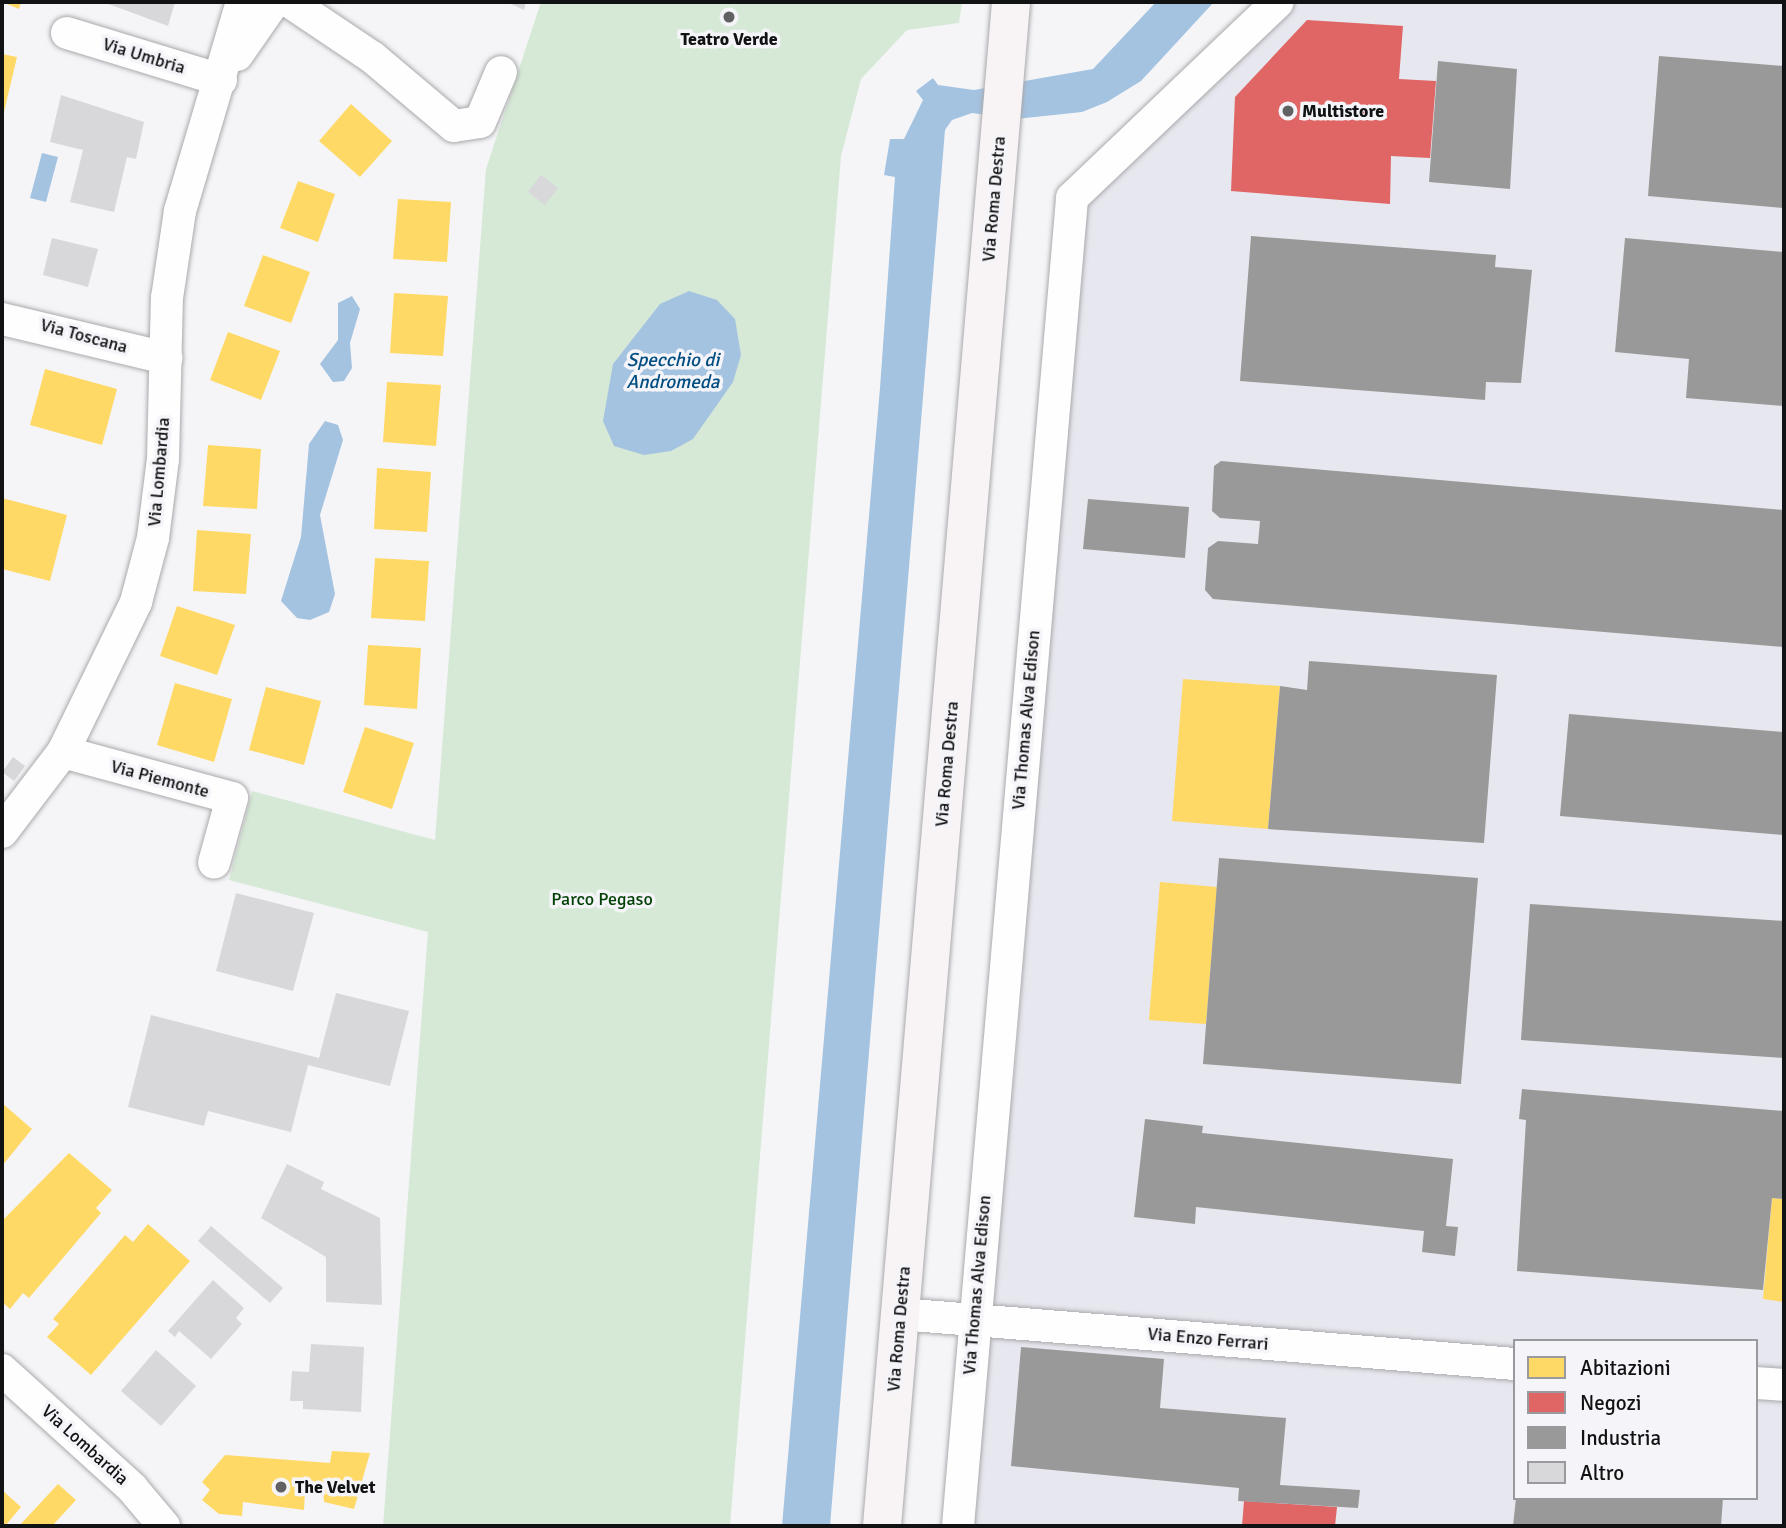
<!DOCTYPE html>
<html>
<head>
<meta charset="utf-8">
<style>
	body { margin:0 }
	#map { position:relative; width:1786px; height:1528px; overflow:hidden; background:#f5f5f8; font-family:Signika,sans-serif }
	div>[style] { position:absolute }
	.built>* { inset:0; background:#e7e7ef }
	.green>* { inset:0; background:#d6e8d6 }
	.water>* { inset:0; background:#a4c3e1 }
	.homes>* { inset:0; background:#ffd966 }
	.shops>* { inset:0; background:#e06666 }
	.industry>* { inset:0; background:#999 }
	.building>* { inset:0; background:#d8d8da }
	.roads { filter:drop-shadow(0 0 2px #aaaaad) drop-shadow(0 0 2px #aaaaad) }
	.street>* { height:32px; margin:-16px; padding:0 16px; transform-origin:16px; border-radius:16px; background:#fefefe }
	.primary>* { height:38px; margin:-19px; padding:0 19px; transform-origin:19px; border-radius:19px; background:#f8f3f5 }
	.dots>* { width:19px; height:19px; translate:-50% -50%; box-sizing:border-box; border:4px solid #f4f4f9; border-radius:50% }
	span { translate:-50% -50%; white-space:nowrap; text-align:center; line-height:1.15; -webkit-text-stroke:7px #f4f4f9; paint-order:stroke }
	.poi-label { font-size:18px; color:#111213; font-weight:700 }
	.left { translate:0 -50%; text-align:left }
	.street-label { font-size:18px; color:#111213 }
	.park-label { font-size:18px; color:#003f02 }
	.water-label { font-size:19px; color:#004d81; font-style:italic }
	.frame { position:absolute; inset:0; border:4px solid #111213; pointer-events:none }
	.legend { position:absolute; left:1513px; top:1339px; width:245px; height:161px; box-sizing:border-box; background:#f4f4f9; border:2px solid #999a9d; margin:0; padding:9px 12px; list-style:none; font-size:21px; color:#111213 }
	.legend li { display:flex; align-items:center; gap:14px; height:35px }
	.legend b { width:35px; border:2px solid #999a9d }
</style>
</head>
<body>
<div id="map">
	<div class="built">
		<div style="clip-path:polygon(evenodd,1265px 2px,1784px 2px,1784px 1526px,954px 1526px,1015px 1070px,1084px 196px,1265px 2px,1515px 1341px,1756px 1341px,1756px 1498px,1515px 1498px,1515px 1341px)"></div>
	</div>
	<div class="green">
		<div style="clip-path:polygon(541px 2px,962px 2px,959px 23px,907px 30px,861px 79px,841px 156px,730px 1526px,383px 1526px,428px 932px,229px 880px,252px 791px,435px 840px,486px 169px)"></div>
	</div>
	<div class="water">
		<div style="clip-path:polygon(1156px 2px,1214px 2px,1141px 81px,1107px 102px,1082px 112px,1016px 119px,972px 113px,952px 120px,945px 130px,830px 1526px,782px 1526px,880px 388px,895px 177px,884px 175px,890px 139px,904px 139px,923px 100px,916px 91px,933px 78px,938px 85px,974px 90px,1093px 69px)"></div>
		<div style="clip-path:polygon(42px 153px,58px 157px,46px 202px,30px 198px)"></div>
		<div style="clip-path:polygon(689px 291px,717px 300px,735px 319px,741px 355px,733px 382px,693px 439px,671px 451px,644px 455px,614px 446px,603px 421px,613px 364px,660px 304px)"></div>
		<div style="clip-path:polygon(352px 296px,360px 309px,350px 343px,352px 368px,344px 381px,333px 382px,320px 364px,338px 340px,338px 303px)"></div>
		<div style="clip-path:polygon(325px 421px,338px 425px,343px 440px,320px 515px,335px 594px,329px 612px,310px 620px,297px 618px,281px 601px,301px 537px,309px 444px)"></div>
	</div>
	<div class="homes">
		<div style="clip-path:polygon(2px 2px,21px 2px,19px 9px)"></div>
		<div style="clip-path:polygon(2px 54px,17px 57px,3px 116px,2px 116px)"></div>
		<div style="clip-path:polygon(351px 104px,392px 141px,360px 177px,319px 141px)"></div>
		<div style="clip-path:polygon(298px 181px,335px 194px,318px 242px,280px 228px)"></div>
		<div style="clip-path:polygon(398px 199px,451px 202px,447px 262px,393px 259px)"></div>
		<div style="clip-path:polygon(263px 255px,310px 272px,291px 323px,244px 306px)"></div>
		<div style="clip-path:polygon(394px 293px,448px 296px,443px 356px,390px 353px)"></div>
		<div style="clip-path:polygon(228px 332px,280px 351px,261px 400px,210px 380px)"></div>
		<div style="clip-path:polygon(45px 369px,117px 389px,102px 445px,30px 425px)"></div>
		<div style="clip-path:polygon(387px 382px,441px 385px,436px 446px,383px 442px)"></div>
		<div style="clip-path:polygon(208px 445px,261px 449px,257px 509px,203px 506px)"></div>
		<div style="clip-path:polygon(377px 468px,431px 472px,427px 532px,374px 529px)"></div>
		<div style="clip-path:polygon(2px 498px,67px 515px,50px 581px,2px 569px)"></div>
		<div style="clip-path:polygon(197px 530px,251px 534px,246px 594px,193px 591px)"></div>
		<div style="clip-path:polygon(375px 558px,429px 561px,425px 621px,371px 618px)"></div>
		<div style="clip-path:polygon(177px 606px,235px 625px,217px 675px,160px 656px)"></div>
		<div style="clip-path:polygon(368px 645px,421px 648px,417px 709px,364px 705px)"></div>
		<div style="clip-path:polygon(1183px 679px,1280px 686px,1268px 829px,1172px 821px)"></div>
		<div style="clip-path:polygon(175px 683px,232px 699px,214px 762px,157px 745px)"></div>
		<div style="clip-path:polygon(266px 687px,321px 701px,304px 765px,249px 750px)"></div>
		<div style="clip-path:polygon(365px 727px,414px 743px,392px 809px,343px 792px)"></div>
		<div style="clip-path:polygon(1160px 882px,1217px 887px,1206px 1024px,1149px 1020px)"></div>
		<div style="clip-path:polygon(2px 1103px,32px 1129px,2px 1166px)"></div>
		<div style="clip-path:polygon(69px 1153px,112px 1190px,96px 1208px,101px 1213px,29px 1298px,23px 1293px,10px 1309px,2px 1302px,2px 1221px)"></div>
		<div style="clip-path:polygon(1772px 1198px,1784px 1199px,1784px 1302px,1763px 1299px)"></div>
		<div style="clip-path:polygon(148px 1224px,190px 1261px,91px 1375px,47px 1337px,59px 1324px,53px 1319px,125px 1235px,133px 1242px)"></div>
		<div style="clip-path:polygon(332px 1451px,370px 1453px,354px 1509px,324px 1502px,323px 1491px,305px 1491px,304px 1510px,243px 1502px,242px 1516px,219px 1514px,202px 1500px,210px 1490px,202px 1482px,225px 1455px,330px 1463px)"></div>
		<div style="clip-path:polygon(58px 1484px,76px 1500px,52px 1526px,19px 1526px)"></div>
		<div style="clip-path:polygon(2px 1490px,21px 1507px,5px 1526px,2px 1526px)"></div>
	</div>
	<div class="shops">
		<div style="clip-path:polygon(1307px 20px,1403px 26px,1399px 79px,1436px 81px,1430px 158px,1391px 156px,1390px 204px,1231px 191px,1235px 97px)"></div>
		<div style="clip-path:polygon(1244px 1501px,1337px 1507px,1335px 1526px,1242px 1526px)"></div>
	</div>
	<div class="industry">
		<div style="clip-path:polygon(1659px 56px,1784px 66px,1784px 208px,1648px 196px)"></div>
		<div style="clip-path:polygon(1438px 61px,1517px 69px,1510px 189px,1429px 182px)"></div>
		<div style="clip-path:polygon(1251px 236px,1496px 255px,1495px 267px,1532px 270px,1521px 383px,1486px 382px,1485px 400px,1240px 381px)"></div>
		<div style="clip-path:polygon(1625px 238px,1784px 252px,1784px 406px,1686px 398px,1689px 359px,1615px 352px)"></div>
		<div style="clip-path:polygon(1221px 461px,1784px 510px,1784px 647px,1213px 599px,1205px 590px,1208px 548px,1218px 541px,1258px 544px,1260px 521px,1220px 518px,1212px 511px,1214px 466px)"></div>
		<div style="clip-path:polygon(1088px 499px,1189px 507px,1185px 558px,1083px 549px)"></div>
		<div style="clip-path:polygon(1309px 661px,1497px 675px,1484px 843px,1268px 829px,1280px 686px,1307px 690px)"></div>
		<div style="clip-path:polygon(1569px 714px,1784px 732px,1784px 835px,1560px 816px)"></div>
		<div style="clip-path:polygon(1219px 858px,1478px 878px,1461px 1084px,1203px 1064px)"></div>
		<div style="clip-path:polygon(1530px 904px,1784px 921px,1784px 1058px,1521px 1040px)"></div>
		<div style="clip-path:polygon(1522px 1089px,1784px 1111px,1784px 1199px,1772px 1198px,1763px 1290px,1517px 1271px,1526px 1120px,1519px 1119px)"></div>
		<div style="clip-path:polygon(1145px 1119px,1203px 1126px,1202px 1133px,1453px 1159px,1446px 1226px,1458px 1227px,1455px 1256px,1422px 1252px,1424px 1231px,1196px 1207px,1195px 1224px,1134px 1217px)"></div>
		<div style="clip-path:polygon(1021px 1347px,1164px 1359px,1160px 1408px,1286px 1418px,1280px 1485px,1360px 1490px,1358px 1508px,1238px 1501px,1239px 1488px,1011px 1466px)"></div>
		<div style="clip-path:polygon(1516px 1498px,1723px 1498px,1721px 1526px,1513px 1526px)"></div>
	</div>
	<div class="building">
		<div style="clip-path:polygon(103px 2px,175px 2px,168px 26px)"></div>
		<div style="clip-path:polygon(507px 2px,526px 2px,524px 10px)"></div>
		<div style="clip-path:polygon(61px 95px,144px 122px,136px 159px,127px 157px,114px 212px,70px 202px,83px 150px,50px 142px)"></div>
		<div style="clip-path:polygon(541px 175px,558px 188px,545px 205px,528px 192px)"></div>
		<div style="clip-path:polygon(52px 238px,98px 249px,88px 287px,43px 275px)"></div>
		<div style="clip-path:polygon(13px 757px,25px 766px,14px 781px,2px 772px)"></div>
		<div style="clip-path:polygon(236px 893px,314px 913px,293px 991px,216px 971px)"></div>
		<div style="clip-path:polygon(336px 993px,409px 1011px,390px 1086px,308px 1065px,291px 1132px,208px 1111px,204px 1126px,128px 1107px,151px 1015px,319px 1058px)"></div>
		<div style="clip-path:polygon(287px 1164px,324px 1182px,321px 1189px,380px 1218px,382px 1305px,326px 1302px,326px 1257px,261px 1218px)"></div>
		<div style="clip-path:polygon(211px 1226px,283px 1288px,270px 1303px,198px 1241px)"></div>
		<div style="clip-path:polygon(213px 1280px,244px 1308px,236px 1318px,242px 1324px,211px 1359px,179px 1331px,175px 1337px,168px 1331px)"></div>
		<div style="clip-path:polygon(311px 1344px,364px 1347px,361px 1412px,303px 1409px,303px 1401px,290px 1401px,292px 1371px,309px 1372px)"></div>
		<div style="clip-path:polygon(156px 1350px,196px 1386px,161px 1426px,121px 1391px)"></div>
	</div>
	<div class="roads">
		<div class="street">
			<div style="left:290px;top:2px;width:99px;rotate:33.9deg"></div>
			<div style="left:372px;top:57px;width:107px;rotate:40.1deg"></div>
			<div style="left:454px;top:126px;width:26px;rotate:-9deg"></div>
			<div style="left:480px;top:122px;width:54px;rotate:-67.2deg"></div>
			<div style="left:67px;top:33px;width:161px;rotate:17deg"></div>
			<div style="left:237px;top:55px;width:65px;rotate:-55.1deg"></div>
			<div style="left:2px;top:319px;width:169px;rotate:13.4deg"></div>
			<div style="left:63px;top:752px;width:175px;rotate:15.2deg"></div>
			<div style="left:232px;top:798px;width:67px;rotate:105.5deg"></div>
			<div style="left:2px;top:832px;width:101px;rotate:-52.7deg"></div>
			<div style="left:63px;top:752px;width:167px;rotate:-64deg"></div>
			<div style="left:136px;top:602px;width:66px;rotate:-75.1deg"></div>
			<div style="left:153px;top:538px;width:80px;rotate:-82.8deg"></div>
			<div style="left:163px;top:459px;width:161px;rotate:-88.6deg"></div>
			<div style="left:167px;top:298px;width:88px;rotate:-81.5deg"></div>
			<div style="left:180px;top:211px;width:218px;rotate:-73.5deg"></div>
			<div style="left:900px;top:1314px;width:617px;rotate:4.65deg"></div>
			<div style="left:2px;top:1370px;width:176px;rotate:42.2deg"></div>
			<div style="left:132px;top:1488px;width:50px;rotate:49.9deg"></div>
			<div style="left:1756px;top:1383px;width:28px;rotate:4deg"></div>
			<div style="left:958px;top:1526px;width:1333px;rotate:-85.09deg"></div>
			<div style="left:1072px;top:198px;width:284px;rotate:-43.6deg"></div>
		</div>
		<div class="primary">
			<div style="left:882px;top:1526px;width:1529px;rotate:-85.16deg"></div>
		</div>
	</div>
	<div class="dots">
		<div style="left:729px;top:17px;background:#616163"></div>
		<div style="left:1288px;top:111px;background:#616163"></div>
		<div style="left:281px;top:1487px;background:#616163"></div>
	</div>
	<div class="poi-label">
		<span style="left:729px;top:39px">Teatro Verde</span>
		<span class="left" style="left:1302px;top:111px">Multistore</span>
		<span class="left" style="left:295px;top:1487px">The Velvet</span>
	</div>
	<div class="street-label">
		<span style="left:144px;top:56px;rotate:17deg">Via Umbria</span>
		<span style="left:994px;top:199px;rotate:-85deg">Via Roma Destra</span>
		<span style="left:84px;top:336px;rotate:15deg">Via Toscana</span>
		<span style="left:159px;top:472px;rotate:-85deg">Via Lombardia</span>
		<span style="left:1026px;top:720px;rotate:-85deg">Via Thomas Alva Edison</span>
		<span style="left:947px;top:764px;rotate:-85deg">Via Roma Destra</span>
		<span style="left:160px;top:779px;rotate:15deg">Via Piemonte</span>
		<span style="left:977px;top:1285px;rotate:-85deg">Via Thomas Alva Edison</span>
		<span style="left:899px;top:1329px;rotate:-85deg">Via Roma Destra</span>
		<span style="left:1208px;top:1339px;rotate:5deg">Via Enzo Ferrari</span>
		<span style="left:85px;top:1445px;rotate:42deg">Via Lombardia</span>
	</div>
	<div class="park-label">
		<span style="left:602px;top:899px">Parco Pegaso</span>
	</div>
	<div class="water-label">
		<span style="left:673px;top:372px">Specchio di<br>Andromeda</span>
	</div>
	<div class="frame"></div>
	<ul class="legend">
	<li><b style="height:19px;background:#ffd966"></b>Abitazioni</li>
	<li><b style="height:19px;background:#e06666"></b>Negozi</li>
	<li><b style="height:19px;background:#999"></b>Industria</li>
	<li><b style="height:19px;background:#d8d8da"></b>Altro</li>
	</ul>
</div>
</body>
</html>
